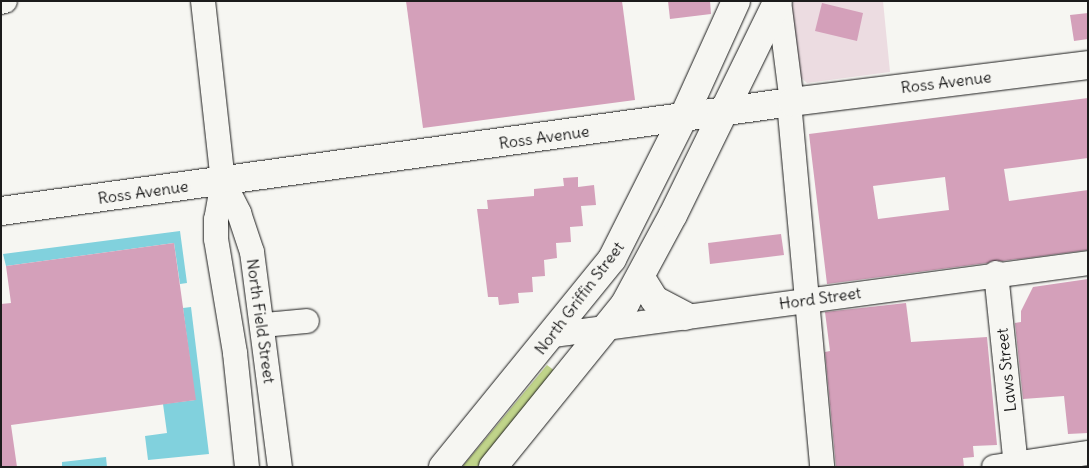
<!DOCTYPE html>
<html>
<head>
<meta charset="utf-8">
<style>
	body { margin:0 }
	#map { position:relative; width:1089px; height:468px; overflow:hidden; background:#f6f6f2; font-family:Delius,sans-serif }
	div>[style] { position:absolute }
	.built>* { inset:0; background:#ecdce1 }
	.green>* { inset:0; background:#c0d48a }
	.water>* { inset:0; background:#81d1dd }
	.building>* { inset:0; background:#d4a0ba }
	.roads { filter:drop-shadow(0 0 1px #1c1c1c) drop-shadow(0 0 1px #1c1c1c) }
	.minor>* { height:24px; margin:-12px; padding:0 12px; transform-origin:12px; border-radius:12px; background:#f6f6f2 }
	.major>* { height:28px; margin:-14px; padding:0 14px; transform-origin:14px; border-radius:14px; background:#f6f6f2 }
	span { translate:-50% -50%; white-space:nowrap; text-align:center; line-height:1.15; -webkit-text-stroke:5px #f6f6f2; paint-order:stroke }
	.street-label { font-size:16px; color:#1c1c1c }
	.frame { position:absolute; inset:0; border:2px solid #1c1c1c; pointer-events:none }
</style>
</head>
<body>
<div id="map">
	<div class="built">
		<div style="clip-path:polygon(793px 1px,883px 1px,890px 72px,807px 83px,798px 75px,791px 10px)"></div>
	</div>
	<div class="green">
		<div style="clip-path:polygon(547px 365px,555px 371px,477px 467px,462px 467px)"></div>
	</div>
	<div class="water">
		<div style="clip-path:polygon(180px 231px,187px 283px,180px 284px,174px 243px,6px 266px,3px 254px)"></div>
		<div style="clip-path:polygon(191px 307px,209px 454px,148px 460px,145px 436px,167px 433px,163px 404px,195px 400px,183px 308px)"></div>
		<div style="clip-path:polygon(106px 457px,107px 467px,62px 467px,62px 462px)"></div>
	</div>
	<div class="building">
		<div style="clip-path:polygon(406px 1px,622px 1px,635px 100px,423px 128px)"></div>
		<div style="clip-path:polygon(668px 1px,710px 1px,711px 14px,670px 19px)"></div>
		<div style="clip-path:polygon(822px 3px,863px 13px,857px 41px,815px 31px)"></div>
		<div style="clip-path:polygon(1088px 13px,1088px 39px,1074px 41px,1070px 15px)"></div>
		<div style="clip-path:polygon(evenodd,1088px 98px,1088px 158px,1004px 169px,1009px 201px,1088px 190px,1088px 250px,827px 284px,809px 134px,1088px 98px,945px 177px,949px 210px,878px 219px,873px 186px,945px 177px)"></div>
		<div style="clip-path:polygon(578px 177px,578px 187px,594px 185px,596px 205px,581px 206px,583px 226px,570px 227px,571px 242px,556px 243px,557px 258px,544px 260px,545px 276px,532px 277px,533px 292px,518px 293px,519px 303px,499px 305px,498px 297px,488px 297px,477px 209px,488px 209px,487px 200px,534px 196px,534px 189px,564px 186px,563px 178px)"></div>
		<div style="clip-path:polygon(781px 234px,784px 255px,710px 264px,708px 243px)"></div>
		<div style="clip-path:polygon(174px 243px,196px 400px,11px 425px,17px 467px,1px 467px,1px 304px,11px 303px,6px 266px)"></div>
		<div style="clip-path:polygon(1088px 279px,1088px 433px,1068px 434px,1064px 396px,1023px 399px,1015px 323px,1021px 322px,1021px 311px,1033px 287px)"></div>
		<div style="clip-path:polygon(906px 303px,911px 342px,987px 337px,997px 445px,973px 446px,974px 457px,963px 458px,964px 467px,836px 467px,825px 352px,830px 351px,825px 312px)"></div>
	</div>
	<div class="roads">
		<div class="minor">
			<div style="left:203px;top:1px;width:181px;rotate:83.7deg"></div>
			<div style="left:223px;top:181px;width:39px;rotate:100deg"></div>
			<div style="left:216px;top:219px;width:20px;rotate:90deg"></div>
			<div style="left:216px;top:239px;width:116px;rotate:80.5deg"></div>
			<div style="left:235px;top:353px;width:115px;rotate:84deg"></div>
			<div style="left:779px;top:1px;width:102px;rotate:82.7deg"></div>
			<div style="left:1px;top:2px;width:4px;rotate:-14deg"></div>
			<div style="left:789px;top:102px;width:366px;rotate:84.8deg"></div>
			<div style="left:223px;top:181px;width:36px;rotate:63deg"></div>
			<div style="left:239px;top:213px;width:41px;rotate:71.6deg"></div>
			<div style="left:252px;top:252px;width:217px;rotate:82.6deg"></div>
			<div style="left:996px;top:273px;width:195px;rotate:84.1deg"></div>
			<div style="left:264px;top:325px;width:43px;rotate:-5.3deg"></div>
			<div style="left:553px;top:335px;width:540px;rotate:-7.66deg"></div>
			<div style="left:994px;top:467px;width:95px;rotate:-8.5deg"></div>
		</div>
		<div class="major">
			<div style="left:1px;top:211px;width:798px;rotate:-7.85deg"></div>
			<div style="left:792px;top:102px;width:298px;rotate:-7.1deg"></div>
			<div style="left:641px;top:278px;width:26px;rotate:58deg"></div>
			<div style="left:655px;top:300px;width:34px;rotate:28deg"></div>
			<div style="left:443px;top:467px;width:268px;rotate:-50.9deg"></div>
			<div style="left:612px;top:259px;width:158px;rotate:-63.3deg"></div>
			<div style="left:683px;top:118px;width:128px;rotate:-65.6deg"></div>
			<div style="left:493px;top:467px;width:210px;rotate:-51deg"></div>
			<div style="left:625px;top:304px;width:101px;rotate:-61.7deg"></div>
			<div style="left:673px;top:215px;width:238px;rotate:-63.9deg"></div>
		</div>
	</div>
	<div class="street-label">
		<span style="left:946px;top:82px;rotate:-7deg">Ross Avenue</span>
		<span style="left:544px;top:137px;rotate:-8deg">Ross Avenue</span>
		<span style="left:143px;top:192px;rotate:-8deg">Ross Avenue</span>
		<span style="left:579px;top:298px;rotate:-53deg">North Griffin Street</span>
		<span style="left:820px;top:298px;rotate:-8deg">Hord Street</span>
		<span style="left:261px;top:321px;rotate:82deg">North Field Street</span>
		<span style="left:1006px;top:370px;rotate:-96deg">Laws Street</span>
	</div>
	<div class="frame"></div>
</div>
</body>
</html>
